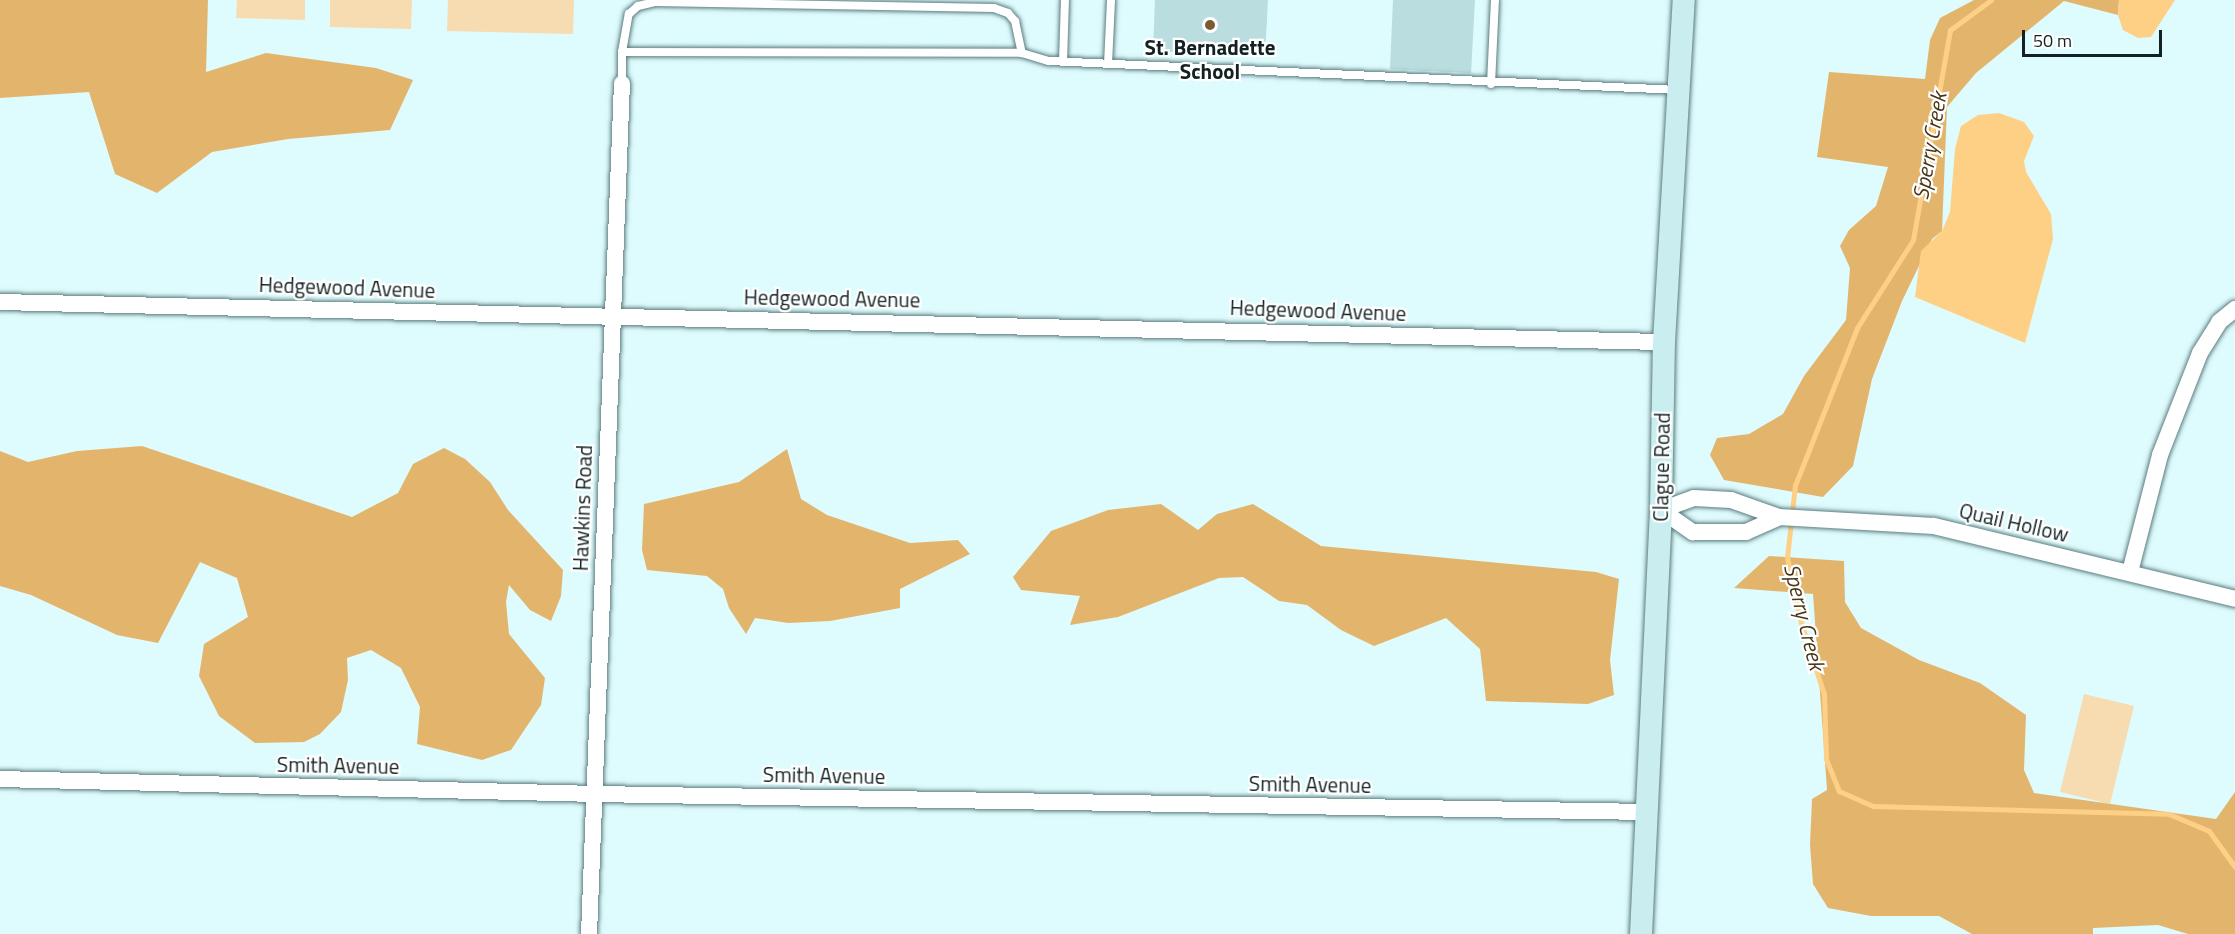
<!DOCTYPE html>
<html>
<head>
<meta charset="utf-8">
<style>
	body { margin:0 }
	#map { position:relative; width:2235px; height:934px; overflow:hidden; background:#defbfd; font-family:"Titillium Web",sans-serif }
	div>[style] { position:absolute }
	.green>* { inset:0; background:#f7dcb1 }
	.forest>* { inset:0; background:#e3b56c }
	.water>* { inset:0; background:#fed086 }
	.stream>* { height:5px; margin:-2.5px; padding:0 2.5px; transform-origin:2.5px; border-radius:2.5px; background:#fed086 }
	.building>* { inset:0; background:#badde0 }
	.roads { filter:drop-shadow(0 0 2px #5b7c7f) drop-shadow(0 0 2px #5b7c7f) }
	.lane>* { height:8px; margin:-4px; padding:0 4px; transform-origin:4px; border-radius:4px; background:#fff }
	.street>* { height:16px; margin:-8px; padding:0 8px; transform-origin:8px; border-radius:8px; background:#fff }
	.secondary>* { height:22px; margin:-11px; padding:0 11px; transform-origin:11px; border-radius:11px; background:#caeef0 }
	.dots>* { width:16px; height:16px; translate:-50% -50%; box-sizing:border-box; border:3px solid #fff; border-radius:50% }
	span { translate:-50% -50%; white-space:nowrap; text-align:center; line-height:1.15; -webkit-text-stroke:4.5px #fff; paint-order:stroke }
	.poi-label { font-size:21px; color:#132122; font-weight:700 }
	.street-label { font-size:21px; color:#132122 }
	.water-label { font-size:22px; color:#493616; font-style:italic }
	.scale { position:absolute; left:2022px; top:30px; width:140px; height:27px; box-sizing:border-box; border:3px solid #132122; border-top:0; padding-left:8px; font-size:18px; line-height:21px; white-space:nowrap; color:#132122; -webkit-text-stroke:4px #fff; paint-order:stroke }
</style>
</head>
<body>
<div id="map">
	<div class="green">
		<div style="clip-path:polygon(237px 0,305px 0,305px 20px,236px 18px)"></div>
		<div style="clip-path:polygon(330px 0,412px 0,411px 29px,330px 27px)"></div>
		<div style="clip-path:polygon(448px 0,574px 0,573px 34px,447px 31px)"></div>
		<div style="clip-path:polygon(2084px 694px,2134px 706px,2110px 804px,2060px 792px)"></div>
	</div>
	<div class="forest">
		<div style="clip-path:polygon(0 0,208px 0,206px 72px,266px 53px,376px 68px,413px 80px,390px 130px,288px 139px,212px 152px,157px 193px,115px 174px,89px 92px,0 98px)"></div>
		<div style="clip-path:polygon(1974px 0,2119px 0,2118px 15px,2064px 1px,1976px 73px,1947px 107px,1942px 231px,1932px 239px,1902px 301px,1872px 379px,1853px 466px,1823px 497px,1724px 480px,1710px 455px,1717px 438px,1749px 434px,1783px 414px,1804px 376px,1846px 320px,1850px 268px,1840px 246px,1849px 230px,1876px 206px,1888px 167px,1817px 157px,1829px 72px,1925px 79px,1930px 40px,1940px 18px)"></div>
		<div style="clip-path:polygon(142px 446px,352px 517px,398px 493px,413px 464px,444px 448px,465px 459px,490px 482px,508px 510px,563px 570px,561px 596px,551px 621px,530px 610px,509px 585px,506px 602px,509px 634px,545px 678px,541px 705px,511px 750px,482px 760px,417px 744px,420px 707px,401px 668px,371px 650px,347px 658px,348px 680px,341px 712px,320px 734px,304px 742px,255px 743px,219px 716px,199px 676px,204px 644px,248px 617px,237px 578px,200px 562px,158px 643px,117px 635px,31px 595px,0 586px,0 451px,28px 462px,77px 451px)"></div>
		<div style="clip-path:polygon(787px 449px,801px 499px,827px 515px,910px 543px,958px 540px,970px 554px,900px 589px,900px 608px,830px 621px,788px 623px,755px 618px,746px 634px,729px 608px,723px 589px,707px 576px,647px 570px,642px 550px,644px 504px,739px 482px)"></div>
		<div style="clip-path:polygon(1161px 504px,1198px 530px,1217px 514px,1253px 504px,1321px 546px,1596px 572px,1619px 579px,1610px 660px,1614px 695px,1588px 704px,1486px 701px,1480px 649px,1446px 618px,1374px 646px,1341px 630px,1307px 605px,1279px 601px,1243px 577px,1219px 578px,1118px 617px,1070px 625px,1080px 596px,1021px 590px,1013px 577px,1051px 531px,1108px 510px)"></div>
		<div style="clip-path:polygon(1769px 556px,1844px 561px,1845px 602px,1861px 628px,1919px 660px,1980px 683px,2026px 715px,2024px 770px,2034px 793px,2216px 819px,2235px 792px,2235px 934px,2188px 934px,2158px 925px,2093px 928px,2093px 934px,1972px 934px,1939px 916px,1871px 916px,1828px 908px,1813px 884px,1810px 845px,1812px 799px,1827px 790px,1813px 594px,1734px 588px)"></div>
	</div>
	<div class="water">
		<div style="clip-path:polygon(2119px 0,2175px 0,2151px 37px,2138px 38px,2123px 30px,2118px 15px)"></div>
		<div style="clip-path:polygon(1999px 113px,2024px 122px,2034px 136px,2024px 161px,2026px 172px,2051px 214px,2053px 239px,2025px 343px,1915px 297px,1921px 251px,1942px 231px,1950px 212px,1955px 149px,1961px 126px,1978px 115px)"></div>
	</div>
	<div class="stream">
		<div style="left:1991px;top:0;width:51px;rotate:143.8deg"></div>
		<div style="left:1950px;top:30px;width:213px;rotate:100deg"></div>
		<div style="left:1913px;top:240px;width:104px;rotate:122.5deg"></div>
		<div style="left:1857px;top:328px;width:169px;rotate:111.5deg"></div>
		<div style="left:1795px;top:485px;width:72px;rotate:96.3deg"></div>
		<div style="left:1787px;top:557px;width:67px;rotate:78deg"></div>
		<div style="left:1801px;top:623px;width:75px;rotate:72.1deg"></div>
		<div style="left:1824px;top:694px;width:65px;rotate:88.2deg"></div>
		<div style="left:1826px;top:759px;width:35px;rotate:68deg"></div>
		<div style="left:1839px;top:791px;width:37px;rotate:24deg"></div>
		<div style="left:1873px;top:806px;width:296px;rotate:1.5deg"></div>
		<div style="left:2169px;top:814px;width:43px;rotate:23deg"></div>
		<div style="left:2209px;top:831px;width:44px;rotate:54.2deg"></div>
	</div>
	<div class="building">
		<div style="clip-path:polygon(1155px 0,1268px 0,1265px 56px,1153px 51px)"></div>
		<div style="clip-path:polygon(1393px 0,1475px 0,1471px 73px,1390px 69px)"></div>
	</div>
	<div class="roads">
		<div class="lane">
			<div style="left:622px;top:52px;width:39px;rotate:-80deg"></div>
			<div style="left:629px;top:14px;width:12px;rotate:-42deg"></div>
			<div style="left:638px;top:6px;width:17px;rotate:-13deg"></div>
			<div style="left:655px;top:2px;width:339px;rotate:1deg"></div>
			<div style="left:994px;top:8px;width:15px;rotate:20deg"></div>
			<div style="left:1008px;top:13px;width:11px;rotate:49deg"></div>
			<div style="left:1015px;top:21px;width:33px;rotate:78deg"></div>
			<div style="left:1063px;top:62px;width:62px;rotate:-88.2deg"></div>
			<div style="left:1108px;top:64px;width:64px;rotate:-87.3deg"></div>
			<div style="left:622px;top:84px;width:32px;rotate:-90deg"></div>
			<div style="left:622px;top:52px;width:400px;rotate:0.1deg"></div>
			<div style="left:1022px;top:53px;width:28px;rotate:17deg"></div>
			<div style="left:1049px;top:61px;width:629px;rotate:2.64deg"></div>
			<div style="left:1491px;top:84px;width:84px;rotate:-87.3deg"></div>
		</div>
		<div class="street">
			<div style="left:0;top:302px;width:1664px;rotate:1.38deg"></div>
			<div style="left:1661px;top:510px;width:35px;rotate:-20deg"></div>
			<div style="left:1694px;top:498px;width:37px;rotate:3deg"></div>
			<div style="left:1731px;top:500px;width:51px;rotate:19.5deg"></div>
			<div style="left:1779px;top:517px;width:155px;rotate:3.3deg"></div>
			<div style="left:1934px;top:526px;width:310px;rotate:13.6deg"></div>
			<div style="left:1661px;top:510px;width:39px;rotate:35deg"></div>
			<div style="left:1693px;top:532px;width:53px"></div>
			<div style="left:1746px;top:532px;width:36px;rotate:-24deg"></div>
			<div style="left:2130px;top:572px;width:121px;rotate:-75.6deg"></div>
			<div style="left:2160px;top:455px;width:110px;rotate:-68.6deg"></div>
			<div style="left:2200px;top:353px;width:36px;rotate:-58deg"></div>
			<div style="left:2219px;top:322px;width:21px;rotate:-39deg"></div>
			<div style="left:0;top:779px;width:595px;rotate:1.44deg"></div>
			<div style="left:595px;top:794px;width:1052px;rotate:0.98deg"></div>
			<div style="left:589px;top:934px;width:851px;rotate:-87.78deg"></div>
		</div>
		<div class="secondary">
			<div style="left:1641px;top:934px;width:424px;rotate:-87.3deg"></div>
			<div style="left:1661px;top:510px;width:168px;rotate:-89deg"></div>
			<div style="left:1664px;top:342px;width:343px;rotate:-86.7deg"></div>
		</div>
	</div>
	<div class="dots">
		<div style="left:1210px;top:25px;background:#795d30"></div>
	</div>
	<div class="poi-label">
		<span style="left:1210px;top:59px">St. Bernadette<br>School</span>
	</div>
	<div class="street-label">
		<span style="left:347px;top:287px;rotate:2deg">Hedgewood Avenue</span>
		<span style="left:832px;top:298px;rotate:1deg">Hedgewood Avenue</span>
		<span style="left:1318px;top:310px;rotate:2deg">Hedgewood Avenue</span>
		<span style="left:1661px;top:467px;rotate:-89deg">Clague Road</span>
		<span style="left:582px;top:508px;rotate:-88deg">Hawkins Road</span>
		<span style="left:2014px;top:522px;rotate:13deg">Quail Hollow</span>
		<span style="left:338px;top:765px;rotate:1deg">Smith Avenue</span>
		<span style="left:824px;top:775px;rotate:1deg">Smith Avenue</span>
		<span style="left:1310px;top:784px;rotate:1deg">Smith Avenue</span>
	</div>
	<div class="water-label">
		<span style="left:1930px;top:146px;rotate:-80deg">Sperry Creek</span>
		<span style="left:1804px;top:617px;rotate:76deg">Sperry Creek</span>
	</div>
	<div class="scale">50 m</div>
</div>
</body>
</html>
